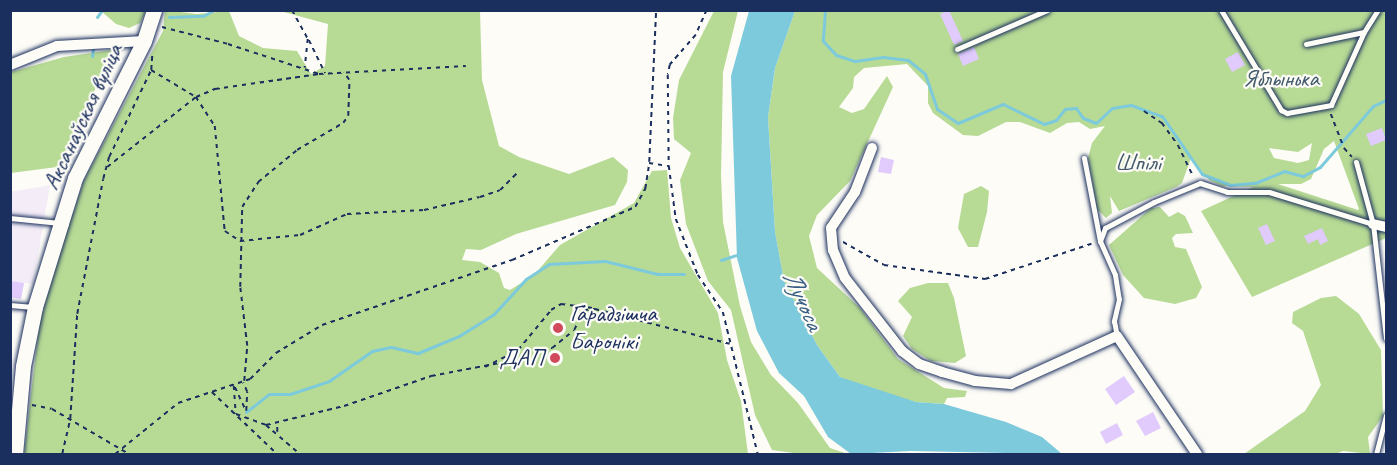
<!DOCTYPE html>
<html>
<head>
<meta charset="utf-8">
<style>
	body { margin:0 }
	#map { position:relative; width:1397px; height:465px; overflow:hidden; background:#fdfcf7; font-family:Caveat,sans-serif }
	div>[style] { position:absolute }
	.built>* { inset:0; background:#f4edf8 }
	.green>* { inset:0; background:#b7da95 }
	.water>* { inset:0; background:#7ccadb }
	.stream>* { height:3px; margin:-1.5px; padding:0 1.5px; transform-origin:1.5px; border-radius:1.5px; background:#7ccadb }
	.building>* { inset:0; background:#e0cbfc }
	.path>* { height:1.5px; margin-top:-0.75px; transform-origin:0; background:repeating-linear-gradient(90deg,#1b2f5e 0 4.5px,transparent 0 9px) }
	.roads { filter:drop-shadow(0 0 2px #1b2f5e) drop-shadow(0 0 2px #1b2f5e) }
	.lane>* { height:5px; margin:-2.5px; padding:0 2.5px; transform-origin:2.5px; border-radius:2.5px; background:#fdfcf7 }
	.street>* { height:10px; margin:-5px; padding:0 5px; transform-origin:5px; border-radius:5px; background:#fdfcf7 }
	.secondary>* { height:15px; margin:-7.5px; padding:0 7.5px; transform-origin:7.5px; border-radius:7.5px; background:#fdfcf7 }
	.dots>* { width:16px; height:16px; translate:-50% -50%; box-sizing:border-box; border:3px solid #fdfcf7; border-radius:50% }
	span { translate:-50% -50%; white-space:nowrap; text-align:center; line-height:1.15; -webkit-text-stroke:4.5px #fdfcf7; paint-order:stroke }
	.park-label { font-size:24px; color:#425a6c }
	.street-label { font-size:24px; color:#1b2f5e }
	.poi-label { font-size:24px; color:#1b2f5e }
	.left { translate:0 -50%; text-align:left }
	.right { translate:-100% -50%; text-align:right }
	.water-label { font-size:26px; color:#385e84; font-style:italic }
	.frame { position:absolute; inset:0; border:12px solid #1b2f5e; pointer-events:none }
</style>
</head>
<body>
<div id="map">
	<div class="built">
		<div style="clip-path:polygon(50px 185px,33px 284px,24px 283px,21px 299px,14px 298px,10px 303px,10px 192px)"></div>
	</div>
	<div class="green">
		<div style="clip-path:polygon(165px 10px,197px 14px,229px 11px,239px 36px,263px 48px,297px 51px,311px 74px,325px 66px,328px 24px,280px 11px,480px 11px,482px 80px,499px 146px,519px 157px,569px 174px,613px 157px,628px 170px,627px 182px,615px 205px,516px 234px,481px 250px,466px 249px,462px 260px,480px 262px,499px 273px,504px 288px,510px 290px,534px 275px,560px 245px,634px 203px,652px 171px,667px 170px,671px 218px,680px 248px,718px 313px,727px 360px,741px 401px,748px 454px,24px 454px,41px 309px,84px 180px,163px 31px)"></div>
		<div style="clip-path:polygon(101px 11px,146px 11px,140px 23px,129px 28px,116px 24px)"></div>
		<div style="clip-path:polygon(714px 11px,738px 11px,723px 72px,721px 176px,723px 222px,740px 306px,751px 342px,771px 375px,798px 403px,830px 448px,848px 454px,801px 454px,772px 450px,755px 415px,731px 310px,708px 281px,686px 224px,680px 180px,691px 153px,674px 139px,673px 118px,679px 80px)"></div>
		<div style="clip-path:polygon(evenodd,795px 11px,1386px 11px,1386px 238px,1252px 297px,1201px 211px,1253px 187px,1222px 186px,1209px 180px,1191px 158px,1182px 183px,1176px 187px,1119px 211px,1110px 196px,1112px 213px,1106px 218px,1097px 209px,1088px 158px,1092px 143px,1105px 126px,1090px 129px,1079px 122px,1067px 123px,1050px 133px,1020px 122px,1006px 122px,978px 136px,963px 135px,933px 113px,928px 103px,928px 86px,907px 64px,864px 68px,854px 77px,853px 88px,839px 107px,852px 113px,864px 109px,887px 76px,893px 87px,850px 181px,817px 215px,809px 236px,817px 268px,860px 308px,898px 359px,944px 388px,967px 391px,965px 397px,947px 398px,944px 404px,916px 402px,874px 391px,840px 377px,817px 345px,784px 281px,775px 232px,768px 117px,775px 68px,795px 11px,1334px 141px,1359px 209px,1358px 210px,1278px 184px,1301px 184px,1311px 179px,1324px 149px,1334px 141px,795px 11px,1312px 143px,1309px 160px,1298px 163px,1274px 158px,1269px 148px,1298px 152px,1312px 143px)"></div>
		<div style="clip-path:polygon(111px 50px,114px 62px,96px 87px,77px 135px,57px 167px,11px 173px,11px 72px,64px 57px)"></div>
		<div style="clip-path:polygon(981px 186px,989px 191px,987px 212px,978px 247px,968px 247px,958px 228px,964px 194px)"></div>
		<div style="clip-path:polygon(1160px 207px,1169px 217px,1178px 212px,1185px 216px,1193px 233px,1176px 234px,1172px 238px,1175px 247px,1186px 249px,1202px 287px,1196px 298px,1175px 304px,1144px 298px,1123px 275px,1109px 245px,1151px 208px)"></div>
		<div style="clip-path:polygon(928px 283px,948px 283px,954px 298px,966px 356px,955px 363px,931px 361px,912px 349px,903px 336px,912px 317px,898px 301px,910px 288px)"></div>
		<div style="clip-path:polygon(1336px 296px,1359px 314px,1381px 350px,1383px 416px,1368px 437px,1370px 454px,1343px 451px,1336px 454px,1244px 454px,1305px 411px,1321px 385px,1303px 331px,1292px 323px,1293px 312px,1321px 298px)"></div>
	</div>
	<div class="water">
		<div style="clip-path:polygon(749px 11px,795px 11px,775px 68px,768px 117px,775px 232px,784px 281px,817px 345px,840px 377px,916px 402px,944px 404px,1006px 422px,1042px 437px,1062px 454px,911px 451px,851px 454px,828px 437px,804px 396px,779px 373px,757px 331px,737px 258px,731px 76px)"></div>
	</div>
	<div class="stream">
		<div style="left:825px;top:10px;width:31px;rotate:94deg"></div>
		<div style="left:823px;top:41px;width:19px;rotate:47deg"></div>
		<div style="left:836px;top:55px;width:20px;rotate:18deg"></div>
		<div style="left:855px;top:61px;width:28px;rotate:-8deg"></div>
		<div style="left:883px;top:57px;width:25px;rotate:7deg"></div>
		<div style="left:908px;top:60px;width:22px;rotate:39deg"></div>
		<div style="left:925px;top:74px;width:37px;rotate:71deg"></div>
		<div style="left:937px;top:109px;width:25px;rotate:34deg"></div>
		<div style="left:958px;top:123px;width:49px;rotate:-22.9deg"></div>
		<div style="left:1003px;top:104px;width:46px;rotate:26deg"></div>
		<div style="left:1044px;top:124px;width:13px;rotate:-18deg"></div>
		<div style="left:1056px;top:120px;width:14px;rotate:-51deg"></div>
		<div style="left:1065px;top:109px;width:11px;rotate:-5deg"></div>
		<div style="left:1076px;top:108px;width:12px;rotate:55deg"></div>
		<div style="left:1083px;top:118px;width:14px;rotate:21deg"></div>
		<div style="left:1096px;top:123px;width:22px;rotate:-43deg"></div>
		<div style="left:1112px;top:108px;width:19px;rotate:-9deg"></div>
		<div style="left:1131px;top:105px;width:33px;rotate:20deg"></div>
		<div style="left:1162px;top:116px;width:70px;rotate:55.4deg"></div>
		<div style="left:1202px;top:174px;width:30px;rotate:21deg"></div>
		<div style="left:1230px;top:185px;width:25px;rotate:-5deg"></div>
		<div style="left:1255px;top:183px;width:31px;rotate:-22deg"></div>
		<div style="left:1284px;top:171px;width:20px;rotate:15deg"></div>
		<div style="left:1303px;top:176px;width:19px;rotate:-28deg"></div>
		<div style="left:1320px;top:167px;width:81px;rotate:-49deg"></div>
		<div style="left:1373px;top:106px;width:14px;rotate:-25deg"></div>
		<div style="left:97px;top:17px;width:9px;rotate:-54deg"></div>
		<div style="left:169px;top:17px;width:34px;rotate:-2deg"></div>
		<div style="left:203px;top:16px;width:13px;rotate:-29deg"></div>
		<div style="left:92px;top:56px;width:7px;rotate:-82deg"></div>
		<div style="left:721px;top:260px;width:19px;rotate:-18deg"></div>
		<div style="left:246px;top:412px;width:29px;rotate:-38deg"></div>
		<div style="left:269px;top:394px;width:21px"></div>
		<div style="left:290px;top:394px;width:41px;rotate:-18.4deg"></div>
		<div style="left:329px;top:381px;width:52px;rotate:-34.9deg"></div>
		<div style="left:372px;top:351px;width:19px;rotate:-12deg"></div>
		<div style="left:391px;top:347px;width:28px;rotate:13deg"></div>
		<div style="left:418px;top:353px;width:44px;rotate:-22.5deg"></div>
		<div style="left:459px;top:336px;width:40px;rotate:-32deg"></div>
		<div style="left:493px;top:315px;width:49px;rotate:-47.5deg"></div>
		<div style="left:526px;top:279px;width:27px;rotate:-33deg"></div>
		<div style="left:549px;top:264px;width:56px;rotate:-3.1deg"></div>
		<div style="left:605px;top:261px;width:54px;rotate:14deg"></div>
		<div style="left:657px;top:274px;width:27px"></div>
	</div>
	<div class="building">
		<div style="clip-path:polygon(949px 10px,963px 41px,954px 45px,940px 14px)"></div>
		<div style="clip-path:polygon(974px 47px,979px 59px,963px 66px,958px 54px)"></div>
		<div style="clip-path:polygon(1238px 52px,1245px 65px,1232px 72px,1225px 59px)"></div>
		<div style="clip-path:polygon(1382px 128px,1386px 140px,1371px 146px,1366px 134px)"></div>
		<div style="clip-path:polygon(881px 157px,894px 160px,891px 174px,878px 172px)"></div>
		<div style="clip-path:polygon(1267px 224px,1275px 241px,1266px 245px,1258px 228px)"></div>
		<div style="clip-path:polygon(1322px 228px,1328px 241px,1320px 245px,1318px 239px,1308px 244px,1304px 236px)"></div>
		<div style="clip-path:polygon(10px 281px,24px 283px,21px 299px,10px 297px)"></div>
		<div style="clip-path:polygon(1124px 376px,1135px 392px,1116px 405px,1105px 389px)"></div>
		<div style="clip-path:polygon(1153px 412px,1161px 428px,1145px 436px,1136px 421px)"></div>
		<div style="clip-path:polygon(1117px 423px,1123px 435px,1106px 444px,1100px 432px)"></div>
	</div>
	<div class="path">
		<div style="left:292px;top:10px;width:33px;rotate:61deg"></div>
		<div style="left:308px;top:39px;width:29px;rotate:96deg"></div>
		<div style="left:707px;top:10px;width:27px;rotate:114deg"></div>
		<div style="left:696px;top:35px;width:40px;rotate:131deg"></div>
		<div style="left:670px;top:65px;width:10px;rotate:101deg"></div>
		<div style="left:668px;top:75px;width:91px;rotate:89.4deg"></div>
		<div style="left:669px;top:166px;width:53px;rotate:82.5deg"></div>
		<div style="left:676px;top:219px;width:60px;rotate:68.6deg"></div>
		<div style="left:698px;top:275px;width:45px;rotate:56deg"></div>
		<div style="left:723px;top:312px;width:146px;rotate:76.2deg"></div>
		<div style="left:162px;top:27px;width:68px;rotate:14.4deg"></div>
		<div style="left:228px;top:44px;width:96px;rotate:18.2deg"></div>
		<div style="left:309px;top:40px;width:37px;rotate:64deg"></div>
		<div style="left:151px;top:70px;width:52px;rotate:31deg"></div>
		<div style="left:196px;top:97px;width:35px;rotate:57deg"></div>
		<div style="left:215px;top:126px;width:105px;rotate:84.6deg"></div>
		<div style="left:225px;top:231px;width:18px;rotate:34deg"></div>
		<div style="left:240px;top:241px;width:60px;rotate:-5.7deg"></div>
		<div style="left:300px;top:235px;width:51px;rotate:-24.1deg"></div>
		<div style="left:347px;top:214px;width:77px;rotate:-3deg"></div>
		<div style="left:424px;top:210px;width:57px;rotate:-13.1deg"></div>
		<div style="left:480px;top:197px;width:21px;rotate:-19deg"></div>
		<div style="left:500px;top:190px;width:24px;rotate:-45deg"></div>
		<div style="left:1144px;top:111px;width:22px;rotate:34deg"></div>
		<div style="left:1162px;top:123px;width:27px;rotate:54deg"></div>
		<div style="left:1178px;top:145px;width:34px;rotate:64deg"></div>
		<div style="left:1331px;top:114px;width:36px;rotate:69deg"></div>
		<div style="left:1344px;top:148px;width:12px;rotate:48deg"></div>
		<div style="left:649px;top:162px;width:152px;rotate:-87.4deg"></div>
		<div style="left:107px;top:167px;width:113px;rotate:-38.2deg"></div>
		<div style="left:196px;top:97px;width:21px;rotate:-23deg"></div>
		<div style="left:215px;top:89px;width:105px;rotate:-8.2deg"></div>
		<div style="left:319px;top:74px;width:147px;rotate:-3.1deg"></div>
		<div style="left:843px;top:242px;width:47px;rotate:29.3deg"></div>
		<div style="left:884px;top:265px;width:102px;rotate:7.9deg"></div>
		<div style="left:985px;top:279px;width:112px;rotate:-18.3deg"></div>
		<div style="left:485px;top:367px;width:37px;rotate:-27deg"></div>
		<div style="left:518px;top:350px;width:52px;rotate:-50.5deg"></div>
		<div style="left:551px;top:310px;width:12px;rotate:-31deg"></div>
		<div style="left:561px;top:304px;width:32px;rotate:7deg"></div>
		<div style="left:244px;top:381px;width:35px;rotate:-85deg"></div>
		<div style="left:247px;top:346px;width:59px;rotate:-96.8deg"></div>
		<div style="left:240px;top:287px;width:80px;rotate:-88.6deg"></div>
		<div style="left:242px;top:207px;width:30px;rotate:-57deg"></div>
		<div style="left:258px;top:182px;width:50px;rotate:-39.4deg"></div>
		<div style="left:297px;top:150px;width:53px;rotate:-30.4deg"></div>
		<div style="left:343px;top:123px;width:9px;rotate:-54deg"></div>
		<div style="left:348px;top:116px;width:36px;rotate:-88deg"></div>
		<div style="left:349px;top:80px;width:9px;rotate:-126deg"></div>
		<div style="left:234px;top:386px;width:28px;rotate:86deg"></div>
		<div style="left:236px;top:414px;width:32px;rotate:20deg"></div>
		<div style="left:266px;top:425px;width:45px;rotate:40.5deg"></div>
		<div style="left:235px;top:387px;width:26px;rotate:65deg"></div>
		<div style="left:246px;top:411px;width:19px;rotate:-87deg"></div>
		<div style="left:247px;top:392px;width:10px;rotate:-114deg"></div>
		<div style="left:212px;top:392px;width:90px;rotate:43.6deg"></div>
		<div style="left:32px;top:405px;width:20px;rotate:11deg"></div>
		<div style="left:52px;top:409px;width:89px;rotate:30.3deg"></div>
		<div style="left:266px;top:425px;width:80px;rotate:-13.7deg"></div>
		<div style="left:344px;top:406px;width:92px;rotate:-19deg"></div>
		<div style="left:431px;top:376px;width:97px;rotate:-10.7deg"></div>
		<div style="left:526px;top:358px;width:28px;rotate:-21deg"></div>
		<div style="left:552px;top:348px;width:28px;rotate:-39deg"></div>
		<div style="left:574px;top:330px;width:22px;rotate:-63deg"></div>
		<div style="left:584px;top:310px;width:11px;rotate:-5deg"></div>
		<div style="left:595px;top:309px;width:139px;rotate:14.5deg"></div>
		<div style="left:277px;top:432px;width:9px;rotate:-90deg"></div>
		<div style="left:62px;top:454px;width:36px;rotate:-77deg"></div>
		<div style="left:70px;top:419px;width:105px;rotate:-86.2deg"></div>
		<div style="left:77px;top:314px;width:137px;rotate:-79.1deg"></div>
		<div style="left:103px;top:179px;width:23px;rotate:-75deg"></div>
		<div style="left:109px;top:157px;width:97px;rotate:-64.2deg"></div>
		<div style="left:151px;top:70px;width:15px;rotate:-86deg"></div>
		<div style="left:115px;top:454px;width:81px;rotate:-39deg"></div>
		<div style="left:178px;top:403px;width:76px;rotate:-18.4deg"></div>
		<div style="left:250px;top:379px;width:37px;rotate:-45deg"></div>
		<div style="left:276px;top:353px;width:54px;rotate:-31.3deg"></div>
		<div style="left:322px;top:325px;width:201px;rotate:-18.9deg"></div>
		<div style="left:512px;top:260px;width:134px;rotate:-23.3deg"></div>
		<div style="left:635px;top:207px;width:21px;rotate:-61deg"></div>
		<div style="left:645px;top:189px;width:26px;rotate:-81deg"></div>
		<div style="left:649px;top:163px;width:20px;rotate:9deg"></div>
	</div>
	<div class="roads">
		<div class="lane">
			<div style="left:1221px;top:10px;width:117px;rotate:59deg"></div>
			<div style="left:1281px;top:110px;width:7px;rotate:27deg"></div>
			<div style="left:1287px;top:113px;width:45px;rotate:-10.3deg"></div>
			<div style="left:1331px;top:105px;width:80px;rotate:-65.7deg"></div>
			<div style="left:1364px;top:32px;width:26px;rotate:-58deg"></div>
			<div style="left:1306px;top:44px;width:59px;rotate:-11.7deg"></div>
			<div style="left:957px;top:49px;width:98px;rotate:-23.4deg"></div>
			<div style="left:1084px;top:158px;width:85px;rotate:79.1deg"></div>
			<div style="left:1100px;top:241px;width:37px;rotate:66deg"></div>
			<div style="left:1115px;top:275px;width:24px;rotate:81deg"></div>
			<div style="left:1119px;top:299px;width:23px;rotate:103deg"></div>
			<div style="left:1114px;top:321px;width:15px;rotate:79deg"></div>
			<div style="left:1356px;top:162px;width:64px;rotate:74.7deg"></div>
			<div style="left:1373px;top:224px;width:115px;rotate:83.5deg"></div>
			<div style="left:10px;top:218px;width:50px;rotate:5.7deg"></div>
			<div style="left:1100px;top:241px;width:14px;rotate:-69deg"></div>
			<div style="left:1105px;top:228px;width:55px;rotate:-28deg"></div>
			<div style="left:1154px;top:202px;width:50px;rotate:-22.4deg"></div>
			<div style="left:1200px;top:183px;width:28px;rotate:18deg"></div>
			<div style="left:1227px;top:192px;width:42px"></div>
			<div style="left:1269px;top:192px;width:109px;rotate:17.1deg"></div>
			<div style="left:10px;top:305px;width:23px;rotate:5deg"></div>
			<div style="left:1376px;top:454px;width:40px;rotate:-75.6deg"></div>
		</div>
		<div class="street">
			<div style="left:10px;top:65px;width:51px;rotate:-22deg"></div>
			<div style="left:57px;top:46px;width:87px;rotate:-3.3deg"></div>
			<div style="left:872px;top:148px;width:47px;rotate:111.1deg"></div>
			<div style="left:855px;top:192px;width:43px;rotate:123.7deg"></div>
			<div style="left:831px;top:228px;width:22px;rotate:85deg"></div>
			<div style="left:833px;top:250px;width:30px;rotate:67deg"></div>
			<div style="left:845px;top:278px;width:93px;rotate:52deg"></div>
			<div style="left:902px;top:351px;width:21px;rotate:37deg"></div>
			<div style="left:919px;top:364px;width:24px;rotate:19deg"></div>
			<div style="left:942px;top:372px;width:34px;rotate:15deg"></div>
			<div style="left:975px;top:381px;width:36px;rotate:5deg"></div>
			<div style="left:1011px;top:384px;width:116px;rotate:-24.4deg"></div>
			<div style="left:1117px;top:336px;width:143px;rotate:55.9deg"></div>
			<div style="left:1373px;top:224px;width:13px;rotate:13deg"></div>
		</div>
		<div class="secondary">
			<div style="left:15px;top:454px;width:88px;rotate:-84.8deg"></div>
			<div style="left:23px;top:366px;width:60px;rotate:-78.5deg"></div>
			<div style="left:35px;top:307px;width:88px;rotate:-72.8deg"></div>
			<div style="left:61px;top:223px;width:47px;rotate:-72.7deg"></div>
			<div style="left:75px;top:178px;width:153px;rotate:-63.3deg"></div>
			<div style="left:144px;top:41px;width:33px;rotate:-72deg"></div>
		</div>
	</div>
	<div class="dots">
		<div style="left:558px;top:328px;background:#d1495b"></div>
		<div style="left:555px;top:358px;background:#d1495b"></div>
	</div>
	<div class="park-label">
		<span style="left:1281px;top:79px">Яблынька</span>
		<span style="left:1138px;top:163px">Шпілі</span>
	</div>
	<div class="street-label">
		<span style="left:83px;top:117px;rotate:-65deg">Аксанаўская вуліца</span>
	</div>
	<div class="poi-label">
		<span class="left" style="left:570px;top:328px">Гарадзішча<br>Баронікі</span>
		<span class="right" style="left:543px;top:358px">ДАП</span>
	</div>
	<div class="water-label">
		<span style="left:803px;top:300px;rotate:65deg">Лучоса</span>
	</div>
	<div class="frame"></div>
</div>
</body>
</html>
